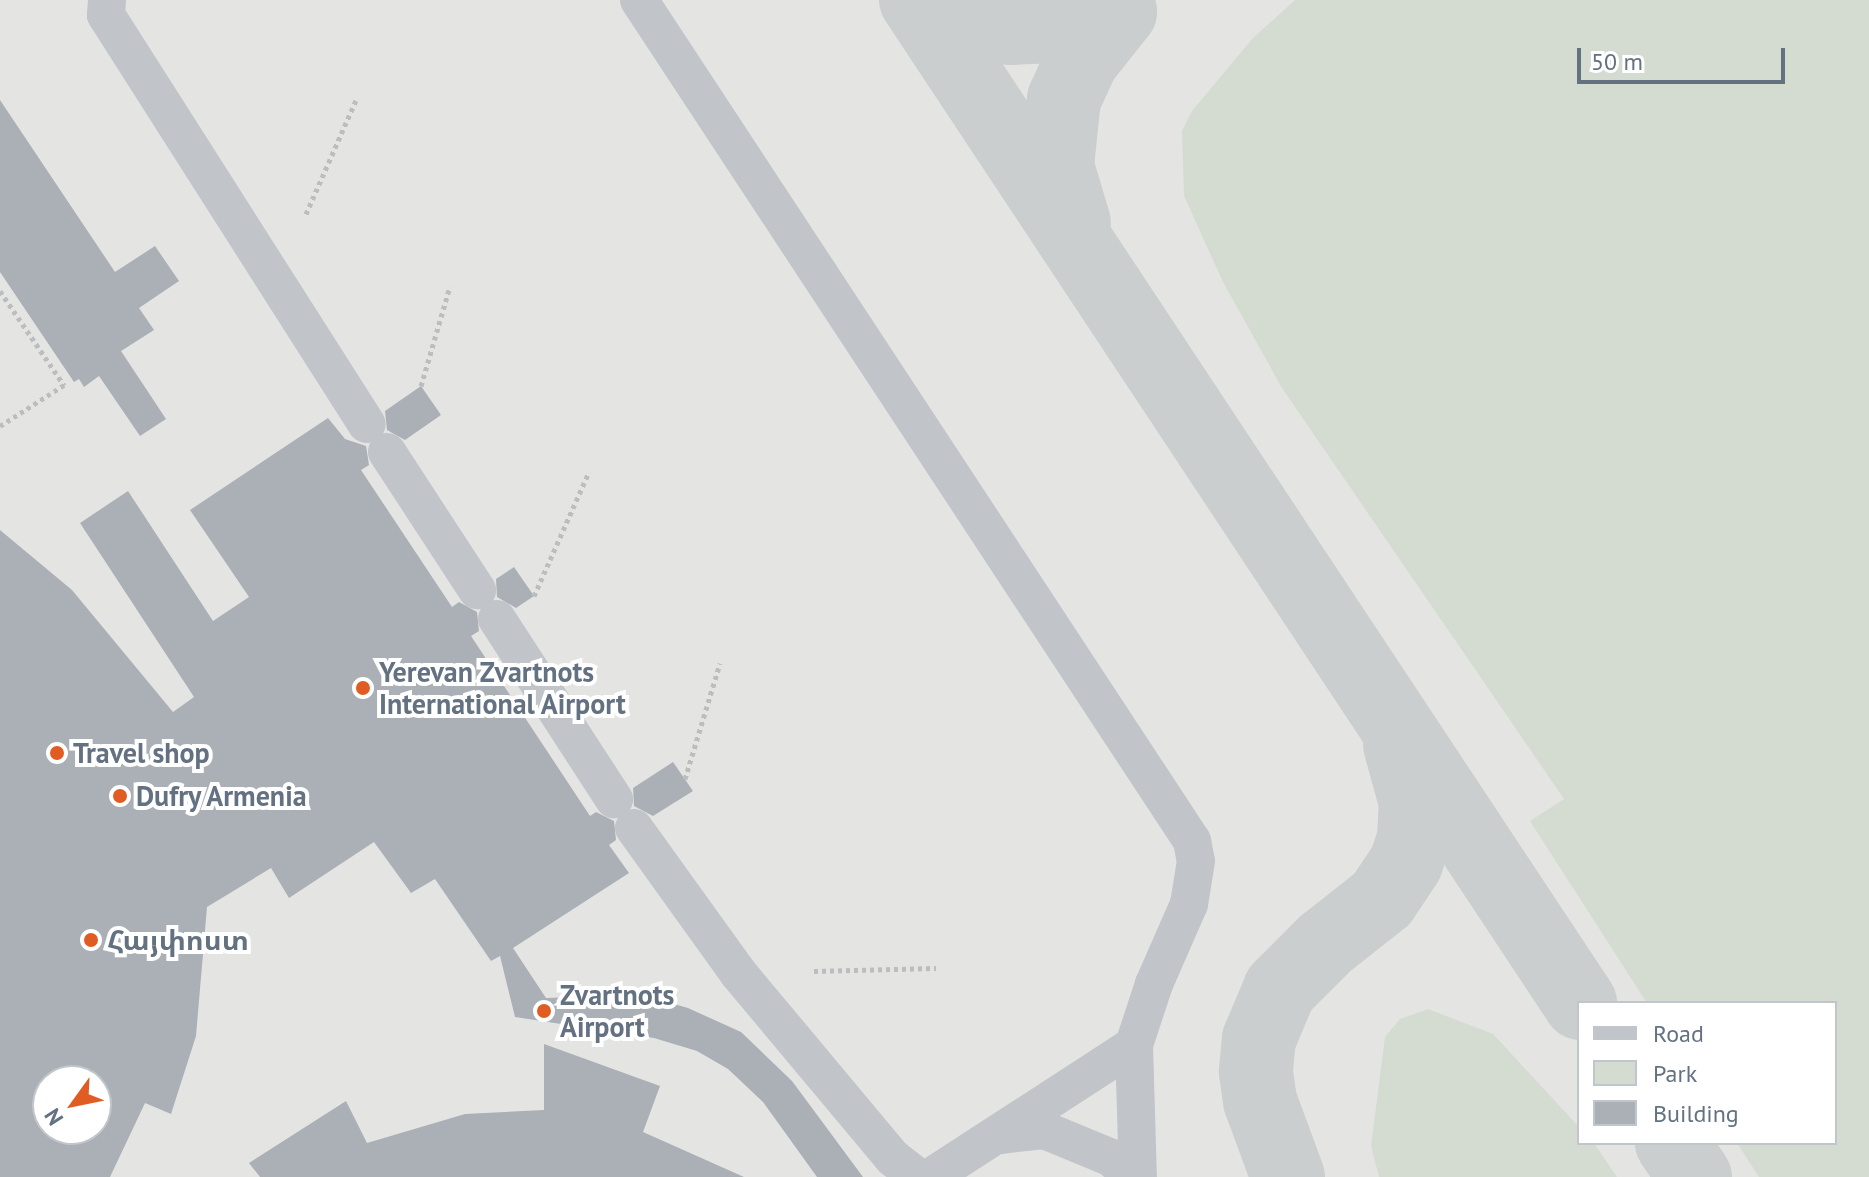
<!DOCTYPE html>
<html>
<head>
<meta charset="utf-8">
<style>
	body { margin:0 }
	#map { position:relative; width:1869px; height:1177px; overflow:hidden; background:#f4f4f0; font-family:"PT Sans","Noto Sans Armenian",sans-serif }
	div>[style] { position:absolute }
	.built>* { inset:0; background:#e4e5e3 }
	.green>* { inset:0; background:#d4dbd1 }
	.taxiway>* { height:74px; margin:-37px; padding:0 37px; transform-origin:37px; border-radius:37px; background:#cbcece }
	.building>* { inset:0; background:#aab0b6 }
	.path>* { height:5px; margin-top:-2.5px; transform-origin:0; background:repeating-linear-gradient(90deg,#bbbdbf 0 4px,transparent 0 8px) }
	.minor>* { height:38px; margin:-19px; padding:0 19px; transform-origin:19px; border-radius:19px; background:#c1c4c8 }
	.dots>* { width:22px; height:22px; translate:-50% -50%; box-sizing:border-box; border:4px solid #fff; border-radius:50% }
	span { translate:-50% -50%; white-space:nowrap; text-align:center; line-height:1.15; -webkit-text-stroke:8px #fff; paint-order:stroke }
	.poi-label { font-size:28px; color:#637181; font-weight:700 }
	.left { translate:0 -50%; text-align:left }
	.legend { position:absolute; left:1577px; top:1001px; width:260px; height:144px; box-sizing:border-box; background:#fff; border:2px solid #c1c6cd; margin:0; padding:10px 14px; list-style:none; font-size:24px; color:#637181 }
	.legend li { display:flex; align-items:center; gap:16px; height:40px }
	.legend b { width:40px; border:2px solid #c1c6cd }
	.north { position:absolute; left:32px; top:1065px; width:80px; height:80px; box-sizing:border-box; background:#fff; border:2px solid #c1c6cd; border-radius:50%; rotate:237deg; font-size:22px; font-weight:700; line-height:32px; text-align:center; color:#637181 }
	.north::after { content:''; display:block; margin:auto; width:28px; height:36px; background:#e15c22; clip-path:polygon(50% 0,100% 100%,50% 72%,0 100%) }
	.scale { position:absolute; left:1577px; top:48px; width:208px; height:36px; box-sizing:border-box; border:4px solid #637181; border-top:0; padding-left:10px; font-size:24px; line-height:28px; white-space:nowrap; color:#637181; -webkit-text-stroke:6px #fff; paint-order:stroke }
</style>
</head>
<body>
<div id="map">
	<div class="built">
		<div style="clip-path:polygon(evenodd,0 0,1869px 0,1869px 1177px,0 1177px,0 0,1579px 1003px,1835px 1003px,1835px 1143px,1579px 1143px,1579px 1003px,0 0,48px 1081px,96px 1081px,96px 1129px,48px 1129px,48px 1081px)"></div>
	</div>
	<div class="green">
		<div style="clip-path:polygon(1295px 0,1869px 0,1869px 1177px,1759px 1177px,1737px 1143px,1835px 1143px,1835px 1003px,1647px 1003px,1530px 821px,1564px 799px,1282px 388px,1223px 282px,1184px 196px,1182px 131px,1192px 111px,1252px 39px)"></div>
		<div style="clip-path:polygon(1428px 1009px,1493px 1034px,1579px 1127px,1579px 1143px,1594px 1143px,1617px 1177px,1379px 1177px,1371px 1146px,1385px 1037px,1400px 1019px)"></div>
	</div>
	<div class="taxiway">
		<div style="left:916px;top:0;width:1203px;rotate:56.49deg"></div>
		<div style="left:941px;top:0;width:26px;rotate:36deg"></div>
		<div style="left:962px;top:15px;width:51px;rotate:14.9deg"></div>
		<div style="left:1011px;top:28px;width:65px;rotate:-2.6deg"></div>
		<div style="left:1076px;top:25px;width:46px;rotate:-16.5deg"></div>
		<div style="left:1120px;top:12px;width:61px;rotate:128.4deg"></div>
		<div style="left:1082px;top:60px;width:43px;rotate:114.8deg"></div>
		<div style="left:1064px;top:99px;width:67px;rotate:96deg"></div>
		<div style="left:1057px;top:166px;width:59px;rotate:73.4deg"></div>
		<div style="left:1672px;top:1143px;width:41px;rotate:55.9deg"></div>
		<div style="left:1288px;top:1177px;width:81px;rotate:-110.2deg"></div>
		<div style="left:1260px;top:1101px;width:30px;rotate:-98deg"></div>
		<div style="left:1256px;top:1071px;width:32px;rotate:-85deg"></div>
		<div style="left:1259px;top:1039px;width:54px;rotate:-67.2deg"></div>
		<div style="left:1280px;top:989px;width:64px;rotate:-45deg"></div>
		<div style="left:1325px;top:944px;width:73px;rotate:-38.3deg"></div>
		<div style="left:1382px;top:899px;width:43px;rotate:-56.3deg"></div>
		<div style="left:1406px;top:863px;width:26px;rotate:-72deg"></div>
		<div style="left:1414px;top:838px;width:35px;rotate:-87deg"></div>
		<div style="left:1416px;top:803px;width:60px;rotate:-105.4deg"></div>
	</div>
	<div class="building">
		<div style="clip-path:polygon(0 100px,115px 272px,155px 246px,179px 281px,139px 308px,154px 330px,121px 351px,166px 419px,140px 436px,99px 376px,84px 387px,79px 379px,74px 382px,0 272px)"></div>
		<div style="clip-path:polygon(421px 386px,441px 415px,405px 440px,387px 430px,385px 411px)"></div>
		<div style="clip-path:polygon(evenodd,328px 418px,345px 439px,366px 446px,369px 465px,361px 470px,452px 607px,459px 602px,477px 612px,479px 631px,471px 636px,590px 816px,596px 812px,614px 821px,616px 840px,609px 845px,629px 873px,513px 948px,546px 998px,642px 995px,688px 1008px,741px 1032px,792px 1081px,863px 1177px,817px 1177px,763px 1102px,728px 1069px,697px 1051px,654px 1038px,515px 1017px,500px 956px,491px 961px,435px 879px,411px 893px,374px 842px,289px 898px,271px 868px,207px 907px,196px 1036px,171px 1114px,145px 1103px,110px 1177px,0 1177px,0 530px,72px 590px,173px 712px,194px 697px,80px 523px,128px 491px,213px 621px,249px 597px,190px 510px,328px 418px,48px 1081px,96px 1081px,96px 1129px,48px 1129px,48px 1081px)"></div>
		<div style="clip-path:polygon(514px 567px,534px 596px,516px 608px,497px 597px,496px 579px)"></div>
		<div style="clip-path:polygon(673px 762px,693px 791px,653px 816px,634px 806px,633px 788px)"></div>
		<div style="clip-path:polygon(544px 1044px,660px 1086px,643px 1132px,744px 1177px,260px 1177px,249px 1163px,346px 1101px,367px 1143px,465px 1114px,544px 1110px)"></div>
	</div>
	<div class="path">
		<div style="left:306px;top:214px;width:127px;rotate:-66.3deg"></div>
		<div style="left:0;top:291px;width:114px;rotate:55.8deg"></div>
		<div style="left:64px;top:385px;width:76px;rotate:147.4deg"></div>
		<div style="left:421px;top:386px;width:104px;rotate:-73.8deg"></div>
		<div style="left:534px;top:596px;width:136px;rotate:-66.1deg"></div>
		<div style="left:685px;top:779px;width:121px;rotate:-73.2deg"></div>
		<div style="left:814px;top:971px;width:122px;rotate:-1.4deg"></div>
	</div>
	<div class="minor">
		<div style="left:107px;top:0;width:15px;rotate:94deg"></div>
		<div style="left:106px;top:15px;width:485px;rotate:57.5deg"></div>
		<div style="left:639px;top:0;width:1007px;rotate:56.67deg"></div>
		<div style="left:1192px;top:841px;width:20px;rotate:79deg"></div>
		<div style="left:1196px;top:861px;width:44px;rotate:99.2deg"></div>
		<div style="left:1189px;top:904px;width:87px;rotate:113.6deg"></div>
		<div style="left:1154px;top:984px;width:64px;rotate:108.2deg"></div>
		<div style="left:1134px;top:1045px;width:132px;rotate:88.3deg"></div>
		<div style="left:387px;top:452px;width:165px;rotate:56.9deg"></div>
		<div style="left:497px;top:619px;width:215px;rotate:57deg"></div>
		<div style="left:634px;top:828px;width:180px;rotate:54.3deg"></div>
		<div style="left:739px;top:974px;width:240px;rotate:50.1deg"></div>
		<div style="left:893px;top:1158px;width:31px;rotate:38deg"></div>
		<div style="left:1000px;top:1135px;width:44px;rotate:-6.5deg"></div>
		<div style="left:1044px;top:1130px;width:74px;rotate:22.4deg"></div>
		<div style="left:1112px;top:1158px;width:27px;rotate:45deg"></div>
		<div style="left:931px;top:1177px;width:242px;rotate:-33deg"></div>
	</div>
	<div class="dots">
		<div style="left:363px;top:688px;background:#e15c22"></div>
		<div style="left:57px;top:753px;background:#e15c22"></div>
		<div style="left:120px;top:796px;background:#e15c22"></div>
		<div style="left:91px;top:940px;background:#e15c22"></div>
		<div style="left:544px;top:1011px;background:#e15c22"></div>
	</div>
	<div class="poi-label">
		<span class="left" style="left:379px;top:688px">Yerevan Zvartnots<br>International Airport</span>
		<span class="left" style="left:73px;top:753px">Travel shop</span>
		<span class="left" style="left:136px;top:796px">Dufry Armenia</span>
		<span class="left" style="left:107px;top:940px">Հայփոստ</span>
		<span class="left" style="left:560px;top:1011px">Zvartnots<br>Airport</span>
	</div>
	<ul class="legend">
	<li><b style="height:10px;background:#c1c4c8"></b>Road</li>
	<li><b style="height:22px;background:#d4dbd1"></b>Park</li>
	<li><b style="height:22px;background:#aab0b6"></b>Building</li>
	</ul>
	<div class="north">N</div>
	<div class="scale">50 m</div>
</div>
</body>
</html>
